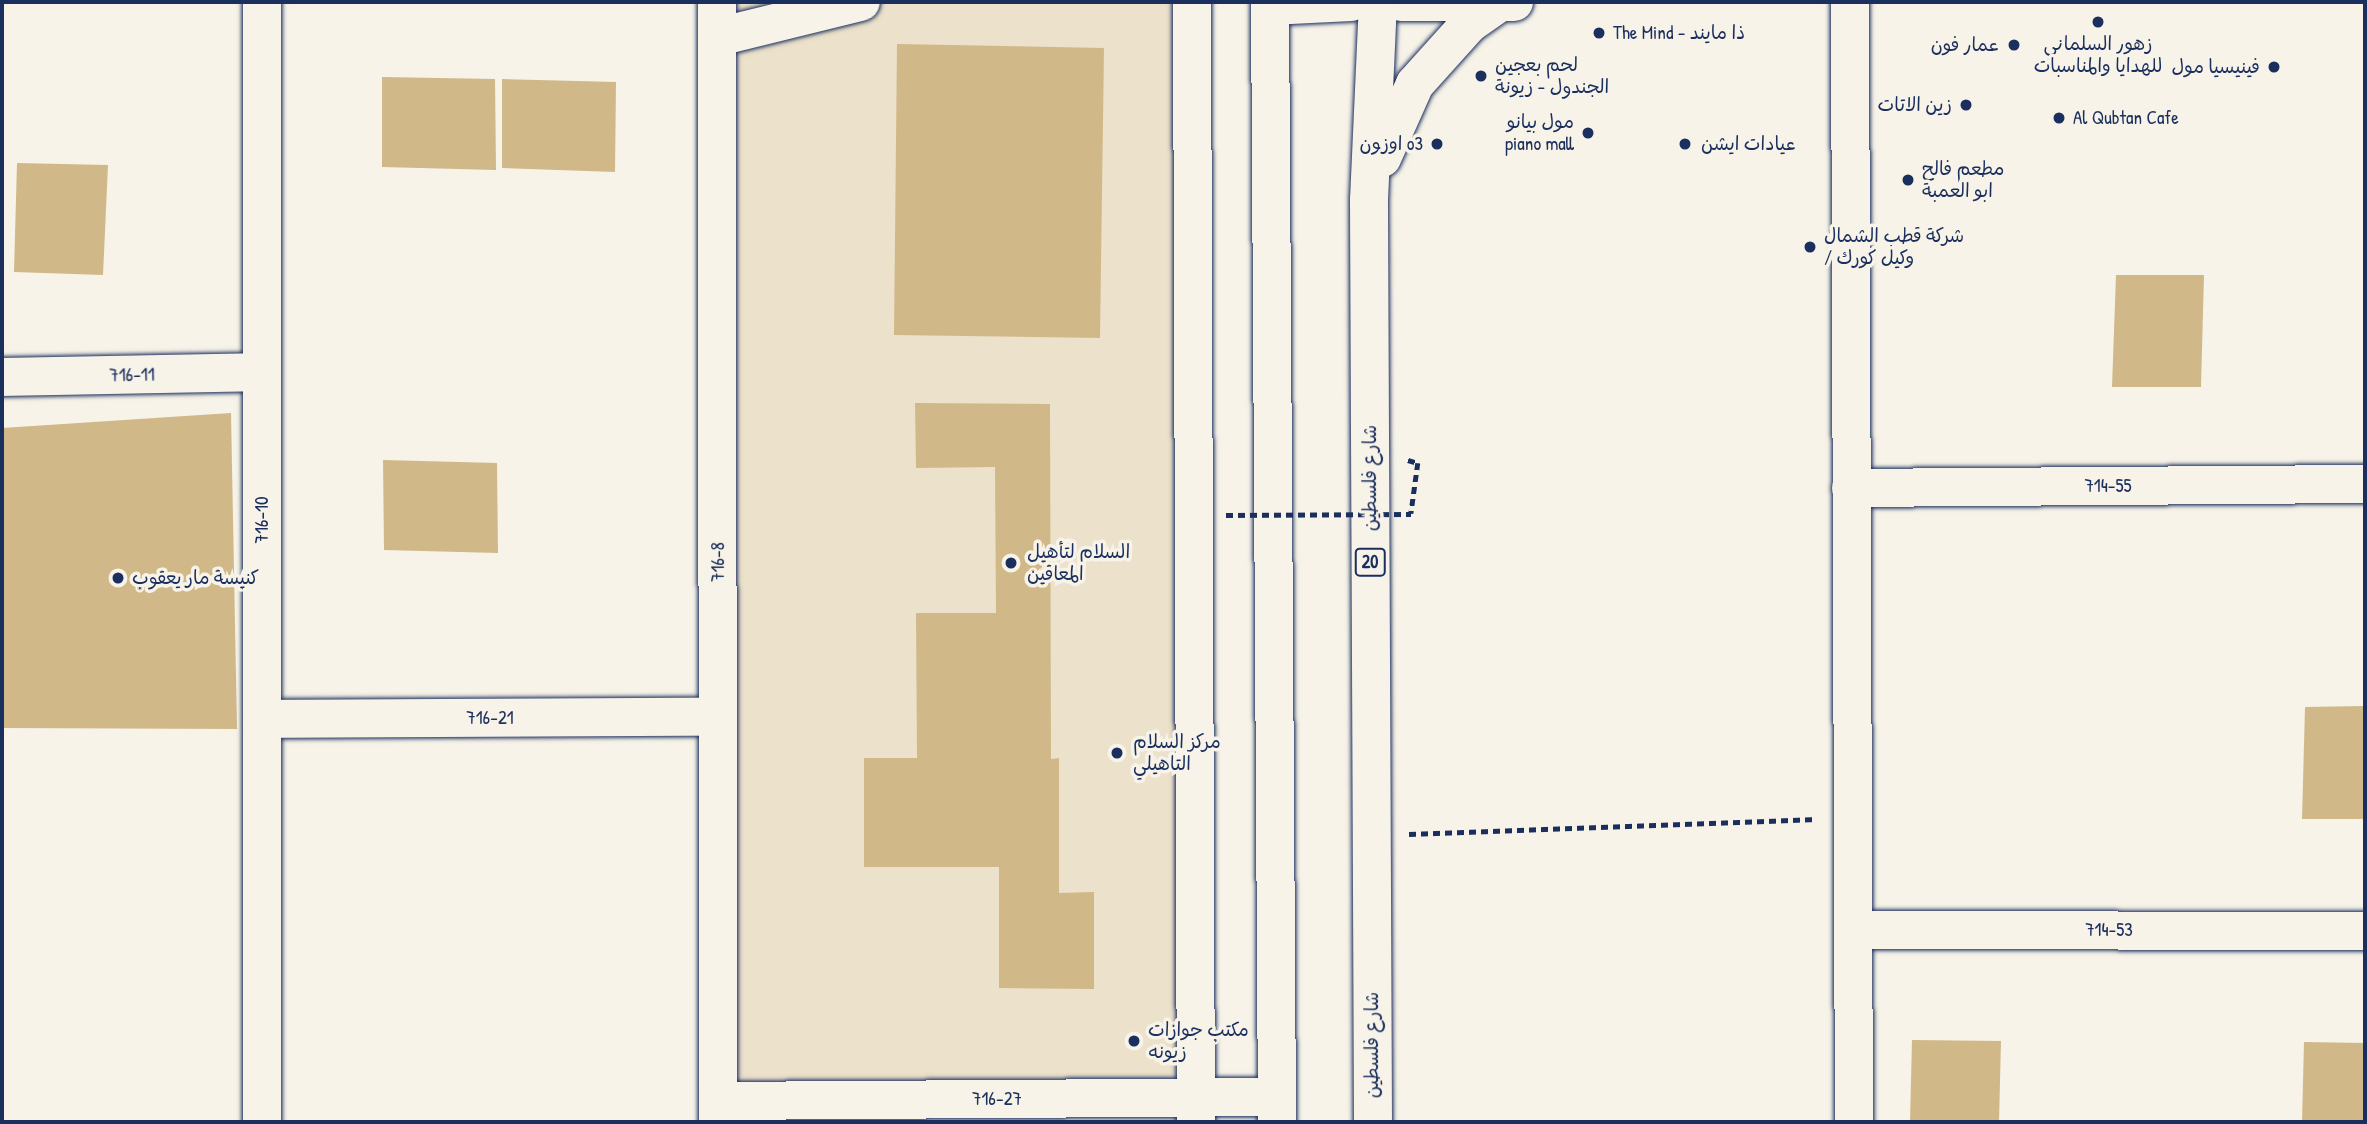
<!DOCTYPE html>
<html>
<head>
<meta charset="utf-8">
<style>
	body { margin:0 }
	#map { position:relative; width:2367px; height:1124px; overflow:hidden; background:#f7f3e8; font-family:"Patrick Hand","Playpen Sans Arabic",sans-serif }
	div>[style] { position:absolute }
	.built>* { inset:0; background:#ece1cb }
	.building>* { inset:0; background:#d1b888 }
	.path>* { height:4.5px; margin-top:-2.25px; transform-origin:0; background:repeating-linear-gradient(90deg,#1b2f5e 0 7px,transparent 0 12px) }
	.roads { filter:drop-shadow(0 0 2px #1b2f5e) drop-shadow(0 0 2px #1b2f5e) }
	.minor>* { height:38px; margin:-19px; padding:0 19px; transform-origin:19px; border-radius:19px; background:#f7f3e8 }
	.major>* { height:38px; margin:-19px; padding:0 19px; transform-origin:19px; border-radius:19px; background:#f7f3e8 }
	.path-bridge>* { height:4.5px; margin-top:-2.25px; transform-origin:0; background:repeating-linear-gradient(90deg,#1b2f5e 0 7px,transparent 0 12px) }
	.dots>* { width:19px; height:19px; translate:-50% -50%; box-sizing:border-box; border:4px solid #f7f3e8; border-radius:50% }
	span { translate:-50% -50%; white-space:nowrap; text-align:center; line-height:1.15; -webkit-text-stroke:7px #f7f3e8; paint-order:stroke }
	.shield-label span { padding:2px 5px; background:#f7f3e8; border:2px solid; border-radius:5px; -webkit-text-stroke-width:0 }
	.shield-label { font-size:18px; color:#1b2f5e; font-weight:700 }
	.poi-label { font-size:19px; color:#1b2f5e }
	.left { translate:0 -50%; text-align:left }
	.right { translate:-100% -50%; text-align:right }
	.street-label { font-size:19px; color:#1b2f5e }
	.frame { position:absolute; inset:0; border:4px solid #1b2f5e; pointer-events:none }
</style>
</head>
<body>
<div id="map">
	<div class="built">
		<div style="clip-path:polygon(717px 2px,1192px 2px,1196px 1097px,718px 1101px)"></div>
	</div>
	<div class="building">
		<div style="clip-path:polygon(897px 44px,1104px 48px,1100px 338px,894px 335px)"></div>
		<div style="clip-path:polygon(382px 77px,495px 79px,496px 170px,382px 167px)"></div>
		<div style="clip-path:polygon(502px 79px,616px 82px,615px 172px,502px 168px)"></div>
		<div style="clip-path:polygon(17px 163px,108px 165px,103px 275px,14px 272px)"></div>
		<div style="clip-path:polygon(2116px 275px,2204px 275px,2201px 387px,2112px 387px)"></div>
		<div style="clip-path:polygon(915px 403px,1050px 404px,1051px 759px,1059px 758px,1059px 893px,1094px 892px,1094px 989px,999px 988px,999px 867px,864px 867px,864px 758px,917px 758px,916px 613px,996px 613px,995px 467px,916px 468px)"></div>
		<div style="clip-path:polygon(231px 413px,237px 729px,2px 728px,2px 428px)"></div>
		<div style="clip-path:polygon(383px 460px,497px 463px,498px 553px,384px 550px)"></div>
		<div style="clip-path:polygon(2365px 706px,2365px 819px,2302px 819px,2305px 707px)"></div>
		<div style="clip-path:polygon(1912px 1040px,2001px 1041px,1999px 1122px,1910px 1122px)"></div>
		<div style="clip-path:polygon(2304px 1042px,2365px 1043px,2365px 1122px,2302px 1122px)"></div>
	</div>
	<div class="path">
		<div style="left:1408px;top:460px;width:10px;rotate:17deg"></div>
		<div style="left:1418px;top:463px;width:51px;rotate:97.8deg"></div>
		<div style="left:1409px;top:834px;width:408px;rotate:-2.1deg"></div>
	</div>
	<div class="roads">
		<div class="minor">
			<div style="left:262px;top:2px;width:1120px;rotate:90deg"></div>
			<div style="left:717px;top:2px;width:1120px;rotate:89.95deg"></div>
			<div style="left:1192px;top:2px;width:1120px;rotate:89.8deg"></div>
			<div style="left:1401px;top:2px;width:113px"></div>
			<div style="left:1850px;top:2px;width:1120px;rotate:89.8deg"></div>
			<div style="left:1270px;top:6px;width:81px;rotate:-2.8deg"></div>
			<div style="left:718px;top:37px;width:147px;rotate:-13.8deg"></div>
			<div style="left:2px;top:377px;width:260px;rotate:-1.1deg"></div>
			<div style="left:1851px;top:488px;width:514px;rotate:-0.45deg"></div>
			<div style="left:262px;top:719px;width:456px;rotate:-0.3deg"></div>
			<div style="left:1853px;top:930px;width:512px;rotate:0.11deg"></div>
			<div style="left:718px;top:1101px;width:559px;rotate:-0.41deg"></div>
		</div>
		<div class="major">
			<div style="left:1270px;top:2px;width:1120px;rotate:89.64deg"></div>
			<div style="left:1382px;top:158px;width:81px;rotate:-66deg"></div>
			<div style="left:1415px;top:84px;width:81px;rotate:-48deg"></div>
			<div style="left:1469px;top:24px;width:38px;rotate:-35deg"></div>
			<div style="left:1373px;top:1122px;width:922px;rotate:-90.25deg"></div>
			<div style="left:1369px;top:200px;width:198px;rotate:-87.4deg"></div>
		</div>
	</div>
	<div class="path-bridge">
		<div style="left:1226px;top:515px;width:185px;rotate:-0.3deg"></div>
	</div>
	<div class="dots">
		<div style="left:2098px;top:22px;background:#1b2f5e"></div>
		<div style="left:1599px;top:33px;background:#1b2f5e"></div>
		<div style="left:2014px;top:45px;background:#1b2f5e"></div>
		<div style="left:2274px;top:67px;background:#1b2f5e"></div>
		<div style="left:1481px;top:76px;background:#1b2f5e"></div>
		<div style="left:1966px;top:105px;background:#1b2f5e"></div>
		<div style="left:2059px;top:118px;background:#1b2f5e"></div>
		<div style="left:1588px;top:133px;background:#1b2f5e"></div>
		<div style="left:1437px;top:144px;background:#1b2f5e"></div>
		<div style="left:1685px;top:144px;background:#1b2f5e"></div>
		<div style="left:1908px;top:180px;background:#1b2f5e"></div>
		<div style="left:1810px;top:247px;background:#1b2f5e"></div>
		<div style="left:1011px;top:563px;background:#1b2f5e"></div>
		<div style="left:118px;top:578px;background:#1b2f5e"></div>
		<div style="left:1117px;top:753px;background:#1b2f5e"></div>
		<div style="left:1134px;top:1041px;background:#1b2f5e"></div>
	</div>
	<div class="shield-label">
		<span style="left:1370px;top:562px">20</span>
	</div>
	<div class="poi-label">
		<span class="left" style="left:1613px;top:33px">The Mind - ذا مايند</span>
		<span style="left:2098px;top:55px">زهور السلماني<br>للهدايا والمناسبات</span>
		<span class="right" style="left:2000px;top:45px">عمار فون</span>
		<span class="left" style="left:1495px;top:76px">لحم بعجين<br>الجندول - زيونة</span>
		<span class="right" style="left:2260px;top:67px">فينيسيا مول</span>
		<span class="right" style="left:1952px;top:105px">زين الاتات</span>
		<span class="left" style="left:2073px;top:118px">Al Qubtan Cafe</span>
		<span class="right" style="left:1574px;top:133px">مول بيانو<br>piano mall</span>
		<span class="right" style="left:1423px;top:144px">اوزون o3</span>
		<span class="left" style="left:1701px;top:144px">عيادات ايشن</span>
		<span class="left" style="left:1922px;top:180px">مطعم فالح<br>ابو العمبة</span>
		<span class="left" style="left:1824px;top:247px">شركة قطب الشمال<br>/ وكيل كورك</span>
		<span class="left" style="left:1027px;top:563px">السلام لتأهيل<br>المعاقين</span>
		<span class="left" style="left:132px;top:578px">كنيسة مار يعقوب</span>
		<span class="left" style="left:1133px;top:753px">مركز السلام<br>التاهيلي</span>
		<span class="left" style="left:1148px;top:1041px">مكتب جوازات<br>زيونه</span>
	</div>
	<div class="street-label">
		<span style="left:132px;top:375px;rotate:-1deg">716-11</span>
		<span style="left:1370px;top:478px;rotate:-90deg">شارع فلسطين</span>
		<span style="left:2108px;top:486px">714-55</span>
		<span style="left:262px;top:520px;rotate:-90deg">716-10</span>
		<span style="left:718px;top:562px;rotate:-90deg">716-8</span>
		<span style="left:490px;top:718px">716-21</span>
		<span style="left:2109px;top:930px">714-53</span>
		<span style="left:1372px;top:1045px;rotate:-90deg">شارع فلسطين</span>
		<span style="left:997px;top:1099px">716-27</span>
	</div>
	<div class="frame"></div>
</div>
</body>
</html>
